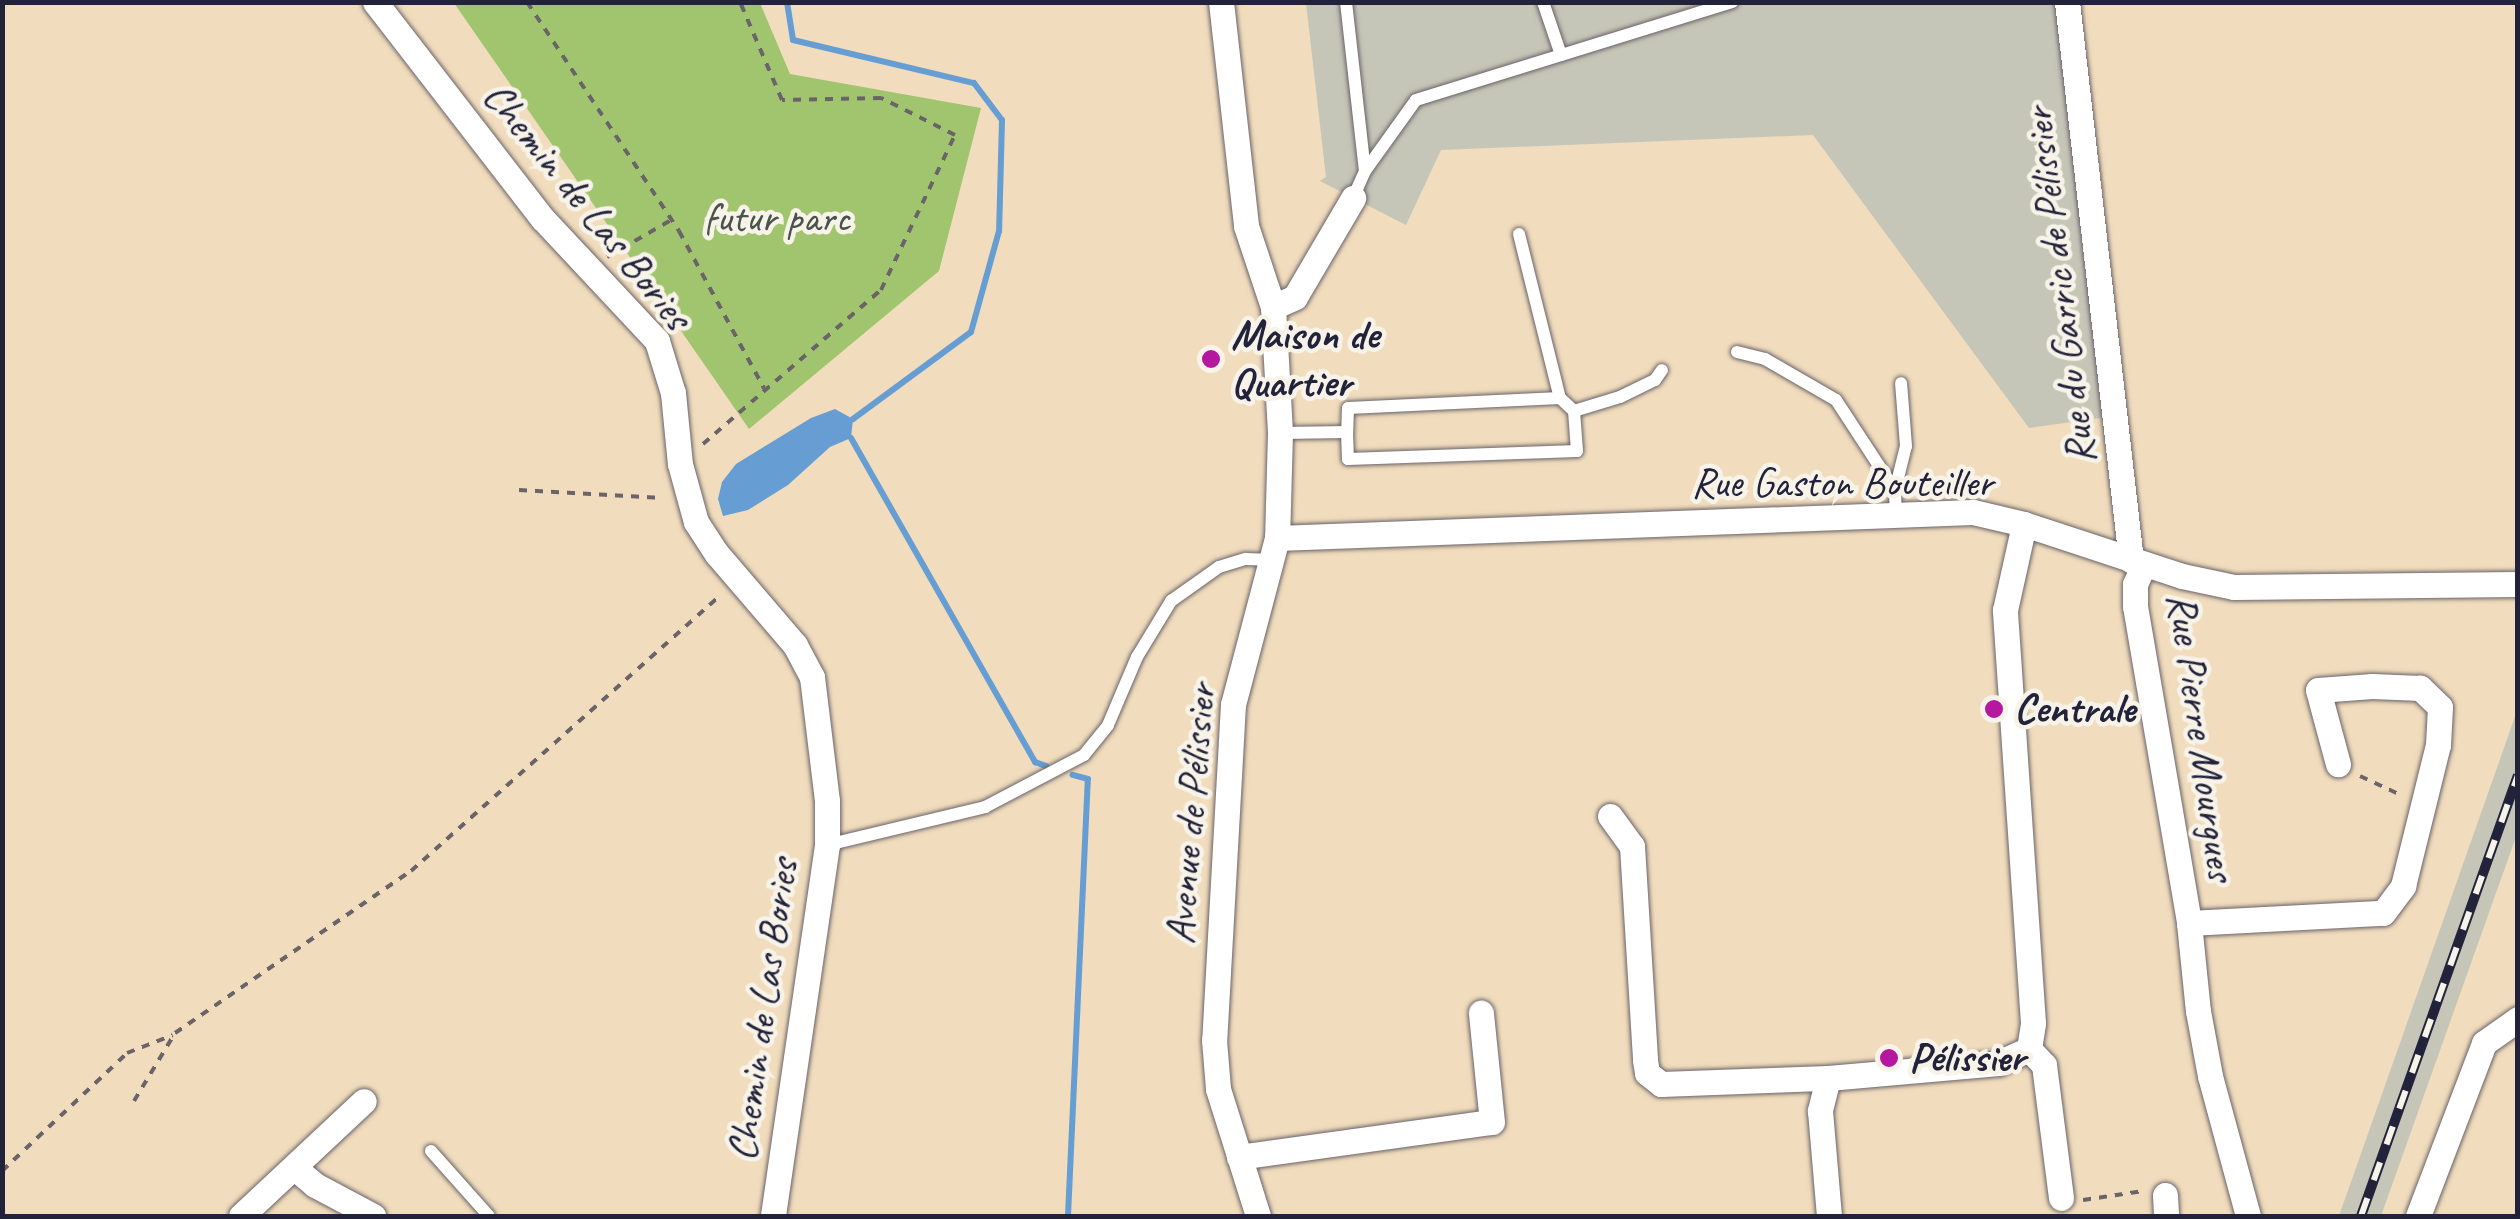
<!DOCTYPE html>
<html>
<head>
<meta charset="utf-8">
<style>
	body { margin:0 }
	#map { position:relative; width:2520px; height:1219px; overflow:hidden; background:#f1dcbd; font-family:Caveat,sans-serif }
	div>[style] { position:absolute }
	.industrial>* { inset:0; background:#c5c5b8 }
	.green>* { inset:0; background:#a1c56f }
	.water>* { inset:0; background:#669ed4 }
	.stream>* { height:6px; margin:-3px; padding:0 3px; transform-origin:3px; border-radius:3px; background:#669ed4 }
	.path>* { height:4px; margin-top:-2px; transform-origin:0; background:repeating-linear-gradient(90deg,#6a6368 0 8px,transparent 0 16px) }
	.roads { filter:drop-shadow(0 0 2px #6a6368) drop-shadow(0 0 2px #6a6368) }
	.lane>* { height:12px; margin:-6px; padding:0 6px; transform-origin:6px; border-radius:6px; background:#fff }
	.street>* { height:25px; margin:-12.5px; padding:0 12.5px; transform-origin:12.5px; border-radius:12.5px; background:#fff }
	.rail>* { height:10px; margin-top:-5px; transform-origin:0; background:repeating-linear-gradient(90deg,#f7f3e8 0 19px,#22223b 0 38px); box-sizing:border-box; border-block:2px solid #22223b }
	.dots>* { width:28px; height:28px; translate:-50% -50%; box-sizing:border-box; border:5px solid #f7f3e8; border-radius:50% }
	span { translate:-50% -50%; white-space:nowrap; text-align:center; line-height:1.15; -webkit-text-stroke:9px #f7f3e8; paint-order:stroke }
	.street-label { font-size:42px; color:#22223b }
	.park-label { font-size:42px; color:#48534b }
	.poi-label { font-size:42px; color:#22223b; font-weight:700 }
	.left { translate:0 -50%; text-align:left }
	.frame { position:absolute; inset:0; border:5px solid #22223b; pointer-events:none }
</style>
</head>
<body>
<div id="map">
	<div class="industrial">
		<div style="clip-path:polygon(1306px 3px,2057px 3px,2108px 417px,2029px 428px,1813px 135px,1441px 150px,1406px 225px,1320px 181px,1326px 177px)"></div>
		<div style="clip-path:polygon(2517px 711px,2517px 834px,2381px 1216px,2339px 1216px)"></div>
	</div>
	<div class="green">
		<div style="clip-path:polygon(454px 3px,760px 3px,790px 74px,981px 108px,939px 271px,749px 429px)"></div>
	</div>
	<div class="water">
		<div style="clip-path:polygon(835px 409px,853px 419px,851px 438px,830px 447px,788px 485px,748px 510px,723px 516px,718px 499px,722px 482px,736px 464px,811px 418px)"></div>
	</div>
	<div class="stream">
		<div style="left:787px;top:2px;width:38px;rotate:81deg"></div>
		<div style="left:793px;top:40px;width:186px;rotate:13.4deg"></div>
		<div style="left:974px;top:83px;width:46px;rotate:52.9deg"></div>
		<div style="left:1002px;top:120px;width:111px;rotate:91.5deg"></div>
		<div style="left:999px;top:231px;width:105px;rotate:105.5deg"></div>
		<div style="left:971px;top:332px;width:147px;rotate:143.6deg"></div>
		<div style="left:851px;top:438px;width:373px;rotate:60.4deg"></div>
		<div style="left:1035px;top:762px;width:12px;rotate:20deg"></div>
		<div style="left:1068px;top:1216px;width:437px;rotate:-87.4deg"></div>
		<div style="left:1088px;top:779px;width:16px;rotate:-165deg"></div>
	</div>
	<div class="path">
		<div style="left:527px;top:2px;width:275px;rotate:56.4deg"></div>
		<div style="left:679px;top:231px;width:179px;rotate:61.6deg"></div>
		<div style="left:607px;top:257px;width:74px;rotate:-30deg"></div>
		<div style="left:703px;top:444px;width:235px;rotate:-40.9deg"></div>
		<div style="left:881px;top:290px;width:172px;rotate:-64.5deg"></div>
		<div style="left:955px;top:135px;width:83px;rotate:-153.4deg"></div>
		<div style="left:881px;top:98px;width:99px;rotate:178.8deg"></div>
		<div style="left:782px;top:100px;width:107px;rotate:-113.2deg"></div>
		<div style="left:519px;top:490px;width:144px;rotate:3.2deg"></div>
		<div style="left:2360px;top:776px;width:45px;rotate:24.9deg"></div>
		<div style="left:134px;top:1101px;width:79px;rotate:-58.9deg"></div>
		<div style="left:175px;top:1033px;width:286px;rotate:-34.5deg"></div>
		<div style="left:411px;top:871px;width:414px;rotate:-41.7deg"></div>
		<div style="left:2px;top:1171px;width:172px;rotate:-43.3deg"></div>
		<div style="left:127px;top:1053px;width:49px;rotate:-21.4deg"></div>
		<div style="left:2083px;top:1200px;width:61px;rotate:-8.5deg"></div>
	</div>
	<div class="roads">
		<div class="lane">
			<div style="left:1346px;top:2px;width:170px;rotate:83.6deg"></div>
			<div style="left:1543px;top:2px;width:56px;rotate:71.2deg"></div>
			<div style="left:1353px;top:198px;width:30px;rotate:-66deg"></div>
			<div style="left:1365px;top:171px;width:87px;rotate:-54.3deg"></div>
			<div style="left:1416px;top:100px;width:331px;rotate:-17.2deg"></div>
			<div style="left:1519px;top:234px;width:169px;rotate:76deg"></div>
			<div style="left:1737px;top:352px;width:29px;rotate:14deg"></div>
			<div style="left:1765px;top:359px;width:82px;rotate:30deg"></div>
			<div style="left:1836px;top:400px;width:108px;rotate:56.8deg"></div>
			<div style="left:1895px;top:490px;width:25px;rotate:88deg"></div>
			<div style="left:1574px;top:411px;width:48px;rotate:-16.9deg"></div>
			<div style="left:1620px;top:397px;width:39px;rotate:-26deg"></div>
			<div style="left:1655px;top:380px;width:12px;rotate:-55deg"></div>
			<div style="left:1280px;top:433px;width:67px;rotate:-0.9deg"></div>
			<div style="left:1347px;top:432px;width:27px;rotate:88deg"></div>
			<div style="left:1348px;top:459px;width:229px;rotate:-2deg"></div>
			<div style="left:1577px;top:451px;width:40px;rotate:-94.3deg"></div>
			<div style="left:1574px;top:411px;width:19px;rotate:-137deg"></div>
			<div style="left:1560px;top:398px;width:212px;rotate:177.3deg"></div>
			<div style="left:1348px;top:408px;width:24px;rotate:92deg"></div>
			<div style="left:1895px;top:490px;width:45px;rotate:-76deg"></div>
			<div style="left:1906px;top:446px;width:63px;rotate:-94.5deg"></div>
			<div style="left:827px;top:845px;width:163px;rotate:-13.5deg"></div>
			<div style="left:985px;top:807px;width:112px;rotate:-27.7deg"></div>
			<div style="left:1084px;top:755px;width:38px;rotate:-51deg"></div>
			<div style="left:1108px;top:725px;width:74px;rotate:-66.9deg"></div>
			<div style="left:1137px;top:657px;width:66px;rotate:-58.7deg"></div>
			<div style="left:1171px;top:601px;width:59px;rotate:-35.3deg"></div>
			<div style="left:1219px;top:567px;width:28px;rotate:-17deg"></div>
			<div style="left:1246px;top:559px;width:27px;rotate:2deg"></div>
			<div style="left:431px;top:1151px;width:87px;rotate:48.3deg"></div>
		</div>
		<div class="street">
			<div style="left:375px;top:2px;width:274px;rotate:52.3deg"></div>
			<div style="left:543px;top:219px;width:167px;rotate:46.9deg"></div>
			<div style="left:657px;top:341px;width:54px;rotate:72.9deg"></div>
			<div style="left:673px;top:393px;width:71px;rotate:84.4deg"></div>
			<div style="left:680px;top:464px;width:60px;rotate:74.6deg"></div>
			<div style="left:696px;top:522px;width:38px;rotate:57deg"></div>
			<div style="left:717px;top:554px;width:120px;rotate:49.4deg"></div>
			<div style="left:795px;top:645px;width:36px;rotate:62deg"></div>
			<div style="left:812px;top:677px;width:125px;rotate:83.1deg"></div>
			<div style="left:827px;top:801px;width:44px;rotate:90deg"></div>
			<div style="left:827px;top:845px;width:375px;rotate:98.3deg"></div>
			<div style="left:1221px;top:2px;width:225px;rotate:83.6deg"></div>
			<div style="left:1246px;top:226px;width:85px;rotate:71.6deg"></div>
			<div style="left:1273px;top:307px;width:126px;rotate:86.8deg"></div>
			<div style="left:1280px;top:433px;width:105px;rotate:91.6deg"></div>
			<div style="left:1277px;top:538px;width:172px;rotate:104.8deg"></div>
			<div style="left:1233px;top:704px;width:337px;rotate:93.2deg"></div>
			<div style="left:1214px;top:1040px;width:49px;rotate:85.3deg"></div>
			<div style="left:1218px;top:1089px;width:133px;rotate:72.5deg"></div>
			<div style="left:2067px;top:2px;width:562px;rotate:83.46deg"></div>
			<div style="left:1273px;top:307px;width:24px;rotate:-24deg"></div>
			<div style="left:1295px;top:297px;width:115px;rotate:-59.6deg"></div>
			<div style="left:1277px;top:538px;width:696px;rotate:-2.14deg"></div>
			<div style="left:1973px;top:512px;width:52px;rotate:13.2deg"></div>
			<div style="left:2024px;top:524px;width:166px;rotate:18.2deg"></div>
			<div style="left:2182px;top:576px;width:53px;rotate:11.9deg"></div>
			<div style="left:2234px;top:587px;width:284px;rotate:-0.6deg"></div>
			<div style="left:2144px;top:564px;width:22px;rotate:114deg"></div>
			<div style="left:2135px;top:584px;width:22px;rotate:90deg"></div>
			<div style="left:2135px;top:606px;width:322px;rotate:80.3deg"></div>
			<div style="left:2189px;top:923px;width:88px;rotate:84.2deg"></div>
			<div style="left:2198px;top:1011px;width:66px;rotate:79.5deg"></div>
			<div style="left:2210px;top:1076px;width:145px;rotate:74.8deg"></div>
			<div style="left:1610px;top:816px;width:37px;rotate:54deg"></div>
			<div style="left:1632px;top:846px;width:214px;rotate:86.5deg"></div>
			<div style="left:1645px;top:1060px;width:13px;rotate:81deg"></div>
			<div style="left:1647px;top:1073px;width:18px;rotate:38deg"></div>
			<div style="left:1661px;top:1084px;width:167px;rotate:-2.1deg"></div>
			<div style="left:1828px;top:1078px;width:171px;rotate:-5deg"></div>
			<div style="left:1998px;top:1063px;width:34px;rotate:-24deg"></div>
			<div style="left:2029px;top:1049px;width:26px;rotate:-81deg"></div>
			<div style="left:2033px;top:1023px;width:414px;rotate:-93.9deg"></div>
			<div style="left:2005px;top:610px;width:88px;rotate:-77.5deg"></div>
			<div style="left:2189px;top:923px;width:194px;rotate:-3deg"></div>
			<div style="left:2383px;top:913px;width:34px;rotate:-53deg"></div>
			<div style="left:2403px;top:886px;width:145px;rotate:-76.1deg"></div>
			<div style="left:2438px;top:745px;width:38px;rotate:-87deg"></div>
			<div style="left:2440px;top:707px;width:28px;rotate:-136deg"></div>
			<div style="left:2420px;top:688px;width:48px;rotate:-177.6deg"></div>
			<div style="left:2372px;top:686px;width:54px;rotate:175.8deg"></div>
			<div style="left:2318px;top:690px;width:77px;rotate:74.9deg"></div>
			<div style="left:2029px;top:1049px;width:22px;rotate:47deg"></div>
			<div style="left:2044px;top:1065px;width:134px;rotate:82.7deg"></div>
			<div style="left:1828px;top:1078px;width:34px;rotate:104deg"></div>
			<div style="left:1820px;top:1111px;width:105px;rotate:85.1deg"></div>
			<div style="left:1239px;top:1157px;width:255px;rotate:-7.9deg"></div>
			<div style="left:1492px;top:1122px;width:110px;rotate:-95.8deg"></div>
			<div style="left:296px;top:1169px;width:25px;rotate:40deg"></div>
			<div style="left:315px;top:1185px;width:66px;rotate:28.1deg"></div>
			<div style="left:2165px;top:1195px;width:21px;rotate:87deg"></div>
			<div style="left:241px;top:1216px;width:168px;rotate:-43.1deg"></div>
			<div style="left:2418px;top:1216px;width:185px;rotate:-69.1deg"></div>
			<div style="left:2484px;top:1043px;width:42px;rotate:-35.2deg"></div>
		</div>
	</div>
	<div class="rail">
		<div style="left:2361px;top:1216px;width:468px;rotate:-70.4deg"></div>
	</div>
	<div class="dots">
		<div style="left:1211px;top:359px;background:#b5179e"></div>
		<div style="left:1994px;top:709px;background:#b5179e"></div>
		<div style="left:1889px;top:1058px;background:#b5179e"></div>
	</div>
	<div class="street-label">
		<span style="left:587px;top:206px;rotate:51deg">Chemin de Las Bories</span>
		<span style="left:2060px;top:286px;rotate:-97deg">Rue du Garric de Pélissier</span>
		<span style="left:1842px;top:483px">Rue Gaston Bouteiller</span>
		<span style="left:2201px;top:737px;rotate:82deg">Rue Pierre Mourgues</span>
		<span style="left:1191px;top:814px;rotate:-85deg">Avenue de Pélissier</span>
		<span style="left:763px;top:1010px;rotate:-82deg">Chemin de Las Bories</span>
	</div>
	<div class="park-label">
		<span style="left:777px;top:218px">futur parc</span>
	</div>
	<div class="poi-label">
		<span class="left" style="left:1231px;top:359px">Maison de<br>Quartier</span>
		<span class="left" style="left:2014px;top:709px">Centrale</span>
		<span class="left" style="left:1909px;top:1058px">Pélissier</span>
	</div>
	<div class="frame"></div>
</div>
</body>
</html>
